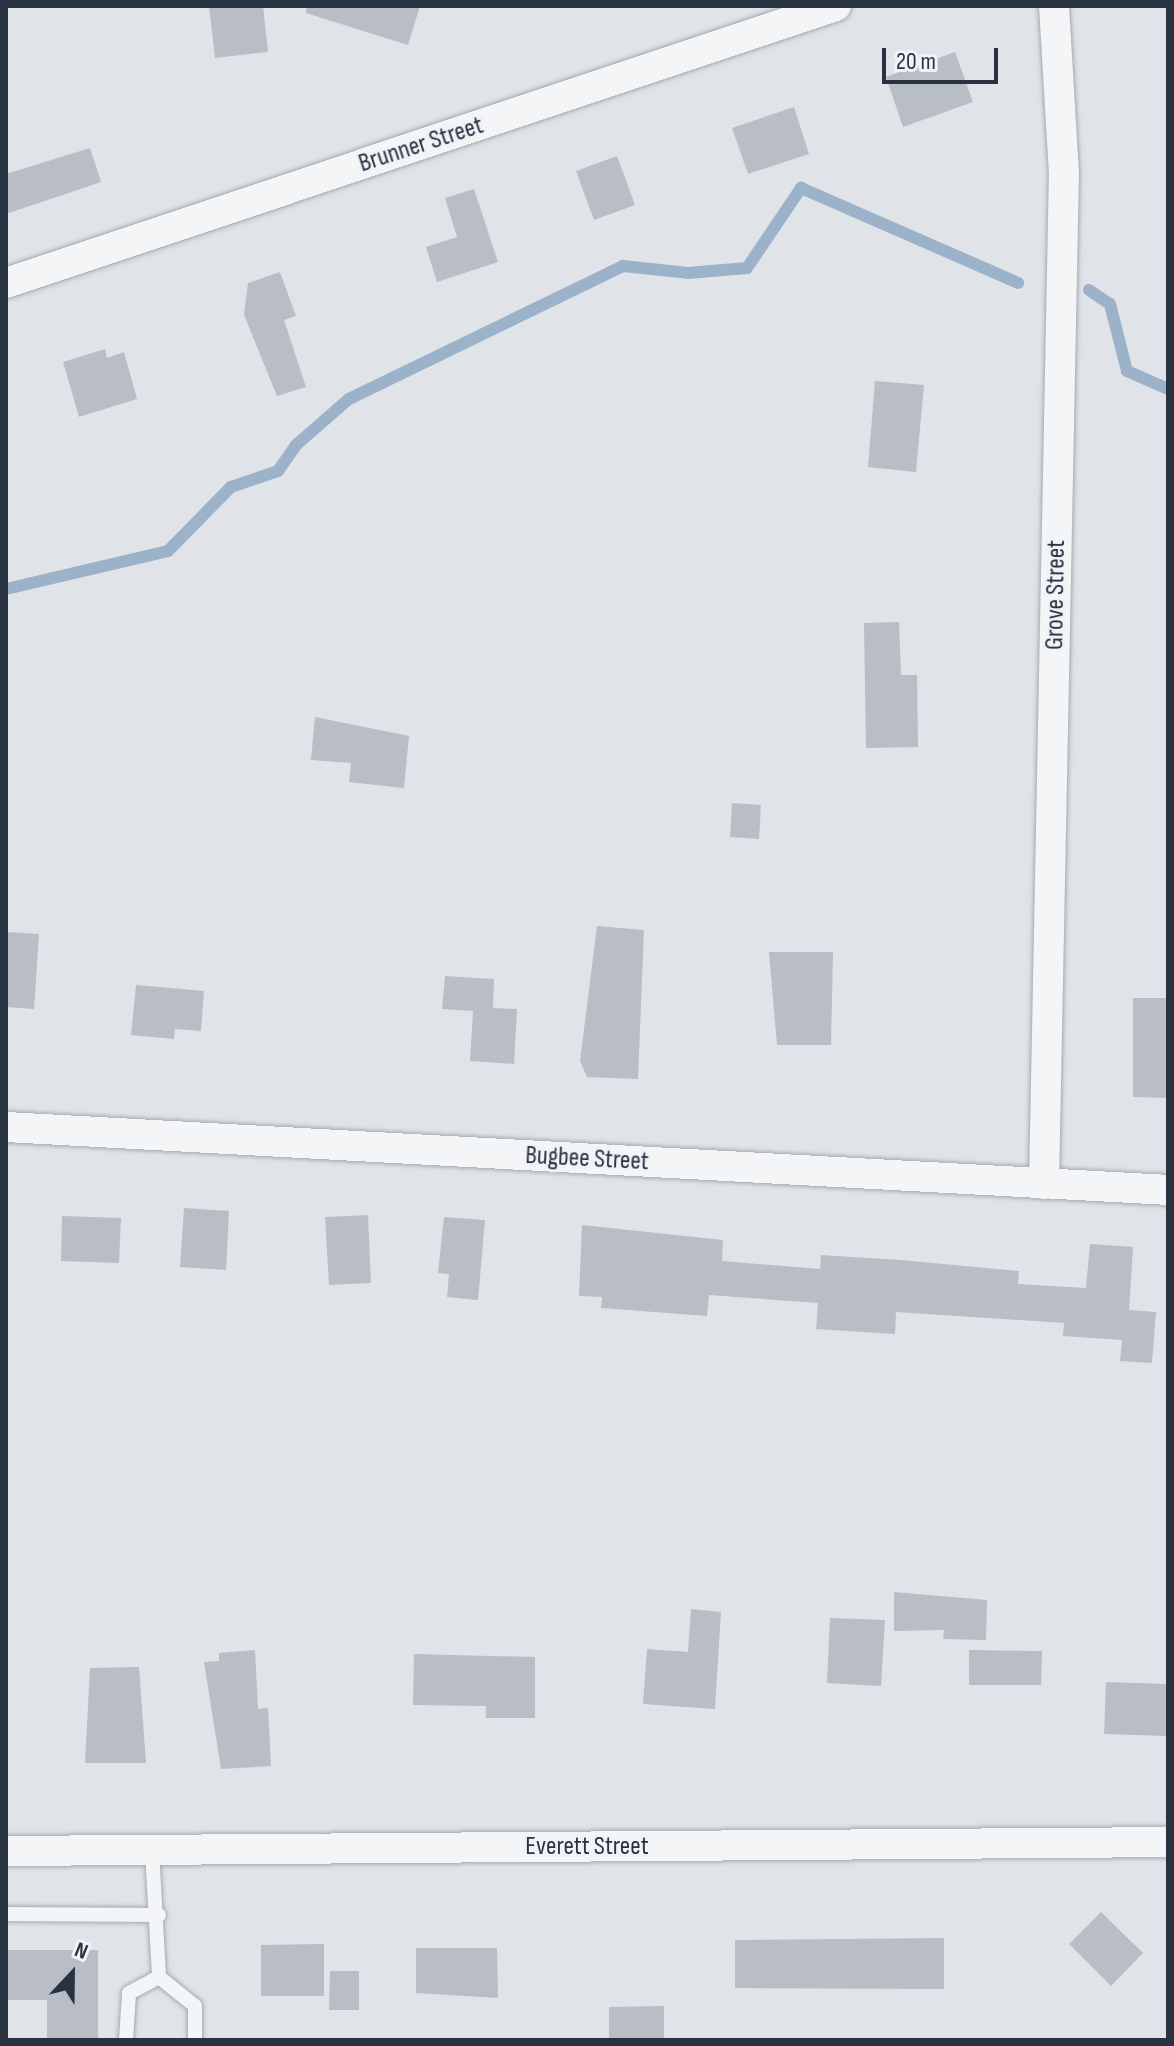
<!DOCTYPE html>
<html>
<head>
<meta charset="utf-8">
<style>
	body { margin:0 }
	#map { position:relative; width:1174px; height:2046px; overflow:hidden; background:#e0e4e9; font-family:"Sofia Sans Condensed",sans-serif }
	div>[style] { position:absolute }
	.stream>* { height:12px; margin:-6px; padding:0 6px; transform-origin:6px; border-radius:6px; background:#9cb2c9 }
	.building>* { inset:0; background:#b8bdc6 }
	.roads { filter:drop-shadow(0 0 2px #a5abb3) drop-shadow(0 0 2px #a5abb3) }
	.lane>* { height:14px; margin:-7px; padding:0 7px; transform-origin:7px; border-radius:7px; background:#f3f5f7 }
	.street>* { height:30px; margin:-15px; padding:0 15px; transform-origin:15px; border-radius:15px; background:#f3f5f7 }
	span { translate:-50% -50%; white-space:nowrap; text-align:center; line-height:1.15; -webkit-text-stroke:6px #f0f3f7; paint-order:stroke }
	.street-label { font-size:26px; color:#293240 }
	.frame { position:absolute; inset:0; border:8px solid #293240; pointer-events:none }
	.north { position:absolute; left:32px; top:1934px; width:80px; height:80px; -webkit-text-stroke:6px #f0f3f7; paint-order:stroke; rotate:22deg; font-size:22px; font-weight:700; line-height:32px; text-align:center; color:#293240 }
	.north::after { content:''; display:block; margin:auto; width:28px; height:36px; background:#293240; clip-path:polygon(50% 0,100% 100%,50% 72%,0 100%) }
	.scale { position:absolute; left:882px; top:48px; width:116px; height:36px; box-sizing:border-box; border:4px solid #293240; border-top:0; padding-left:10px; font-size:24px; line-height:28px; white-space:nowrap; color:#293240; -webkit-text-stroke:6px #f0f3f7; paint-order:stroke }
</style>
</head>
<body>
<div id="map">
	<div class="stream">
		<div style="left:1089px;top:290px;width:25px;rotate:34deg"></div>
		<div style="left:1110px;top:304px;width:69px;rotate:75.8deg"></div>
		<div style="left:1127px;top:371px;width:45px;rotate:23.7deg"></div>
		<div style="left:6px;top:589px;width:166px;rotate:-13.2deg"></div>
		<div style="left:168px;top:551px;width:90px;rotate:-45.5deg"></div>
		<div style="left:231px;top:487px;width:50px;rotate:-18.8deg"></div>
		<div style="left:278px;top:471px;width:32px;rotate:-55deg"></div>
		<div style="left:296px;top:445px;width:70px;rotate:-41deg"></div>
		<div style="left:349px;top:399px;width:305px;rotate:-25.9deg"></div>
		<div style="left:623px;top:266px;width:65px;rotate:6.1deg"></div>
		<div style="left:688px;top:273px;width:59px;rotate:-4.8deg"></div>
		<div style="left:747px;top:268px;width:97px;rotate:-56deg"></div>
		<div style="left:801px;top:188px;width:237px;rotate:23.6deg"></div>
	</div>
	<div class="building">
		<div style="clip-path:polygon(209px 6px,263px 6px,268px 52px,215px 58px)"></div>
		<div style="clip-path:polygon(307px 6px,420px 6px,408px 45px,306px 13px)"></div>
		<div style="clip-path:polygon(955px 52px,973px 102px,903px 127px,886px 77px)"></div>
		<div style="clip-path:polygon(794px 107px,809px 154px,748px 174px,732px 128px)"></div>
		<div style="clip-path:polygon(90px 148px,101px 182px,6px 214px,6px 174px)"></div>
		<div style="clip-path:polygon(617px 156px,635px 205px,594px 220px,576px 171px)"></div>
		<div style="clip-path:polygon(474px 189px,498px 262px,437px 282px,426px 247px,457px 237px,445px 198px)"></div>
		<div style="clip-path:polygon(280px 272px,296px 316px,284px 320px,306px 387px,277px 396px,244px 315px,248px 283px)"></div>
		<div style="clip-path:polygon(105px 349px,107px 358px,124px 352px,137px 399px,79px 417px,63px 362px)"></div>
		<div style="clip-path:polygon(875px 381px,924px 385px,916px 472px,868px 467px)"></div>
		<div style="clip-path:polygon(899px 622px,901px 675px,917px 675px,918px 747px,866px 748px,864px 623px)"></div>
		<div style="clip-path:polygon(315px 717px,409px 736px,404px 788px,349px 782px,351px 763px,311px 760px)"></div>
		<div style="clip-path:polygon(732px 803px,761px 805px,759px 839px,730px 837px)"></div>
		<div style="clip-path:polygon(597px 926px,644px 930px,638px 1079px,587px 1077px,580px 1061px)"></div>
		<div style="clip-path:polygon(6px 932px,39px 934px,34px 1009px,6px 1007px)"></div>
		<div style="clip-path:polygon(769px 952px,833px 952px,831px 1045px,777px 1045px)"></div>
		<div style="clip-path:polygon(445px 976px,494px 979px,493px 1008px,517px 1009px,514px 1064px,470px 1061px,473px 1011px,442px 1009px)"></div>
		<div style="clip-path:polygon(136px 985px,204px 991px,201px 1031px,175px 1029px,174px 1039px,131px 1035px)"></div>
		<div style="clip-path:polygon(1133px 998px,1168px 998px,1168px 1098px,1133px 1097px)"></div>
		<div style="clip-path:polygon(184px 1208px,229px 1211px,226px 1270px,180px 1267px)"></div>
		<div style="clip-path:polygon(368px 1215px,371px 1283px,329px 1285px,325px 1217px)"></div>
		<div style="clip-path:polygon(62px 1216px,121px 1218px,119px 1263px,61px 1261px)"></div>
		<div style="clip-path:polygon(444px 1217px,485px 1220px,478px 1300px,447px 1297px,449px 1274px,438px 1273px)"></div>
		<div style="clip-path:polygon(582px 1225px,723px 1240px,722px 1261px,820px 1269px,821px 1255px,900px 1260px,1019px 1271px,1018px 1284px,1086px 1288px,1090px 1244px,1133px 1247px,1129px 1310px,1156px 1312px,1152px 1363px,1120px 1361px,1122px 1340px,1063px 1336px,1064px 1323px,896px 1312px,895px 1334px,816px 1329px,818px 1303px,709px 1295px,707px 1316px,601px 1308px,602px 1297px,579px 1296px)"></div>
		<div style="clip-path:polygon(894px 1592px,987px 1600px,986px 1640px,943px 1639px,944px 1630px,894px 1631px)"></div>
		<div style="clip-path:polygon(691px 1609px,721px 1612px,715px 1709px,643px 1704px,647px 1649px,688px 1652px)"></div>
		<div style="clip-path:polygon(830px 1618px,885px 1620px,881px 1686px,827px 1683px)"></div>
		<div style="clip-path:polygon(255px 1650px,258px 1709px,268px 1708px,271px 1766px,221px 1769px,204px 1662px,219px 1661px,219px 1653px)"></div>
		<div style="clip-path:polygon(969px 1650px,1042px 1651px,1041px 1685px,969px 1685px)"></div>
		<div style="clip-path:polygon(414px 1654px,535px 1657px,535px 1718px,486px 1718px,486px 1706px,413px 1705px)"></div>
		<div style="clip-path:polygon(139px 1667px,146px 1763px,85px 1763px,90px 1668px)"></div>
		<div style="clip-path:polygon(1106px 1682px,1168px 1684px,1168px 1736px,1104px 1734px)"></div>
		<div style="clip-path:polygon(1101px 1912px,1143px 1953px,1111px 1986px,1069px 1944px)"></div>
		<div style="clip-path:polygon(944px 1938px,944px 1989px,735px 1988px,735px 1940px)"></div>
		<div style="clip-path:polygon(324px 1944px,324px 1996px,261px 1996px,261px 1945px)"></div>
		<div style="clip-path:polygon(416px 1948px,497px 1948px,498px 1998px,416px 1993px)"></div>
		<div style="clip-path:polygon(6px 1950px,98px 1950px,98px 2040px,47px 2040px,47px 2000px,6px 2000px)"></div>
		<div style="clip-path:polygon(330px 1971px,359px 1971px,359px 2010px,329px 2010px)"></div>
		<div style="clip-path:polygon(664px 2006px,664px 2040px,609px 2040px,609px 2007px)"></div>
	</div>
	<div class="roads">
		<div class="lane">
			<div style="left:152px;top:1850px;width:127px;rotate:86.8deg"></div>
			<div style="left:6px;top:1914px;width:153px;rotate:0.4deg"></div>
			<div style="left:159px;top:1977px;width:46px;rotate:38.9deg"></div>
			<div style="left:195px;top:2006px;width:34px;rotate:90deg"></div>
			<div style="left:126px;top:2040px;width:47px;rotate:-86.3deg"></div>
			<div style="left:129px;top:1993px;width:34px;rotate:-28deg"></div>
		</div>
		<div class="street">
			<div style="left:6px;top:283px;width:875px;rotate:-18.46deg"></div>
			<div style="left:6px;top:1127px;width:1164px;rotate:3.1deg"></div>
			<div style="left:1044px;top:1184px;width:1010px;rotate:-88.87deg"></div>
			<div style="left:1064px;top:174px;width:168px;rotate:-93.4deg"></div>
			<div style="left:6px;top:1851px;width:1162px;rotate:-0.44deg"></div>
		</div>
	</div>
	<div class="street-label">
		<span style="left:421px;top:145px;rotate:-18deg">Brunner Street</span>
		<span style="left:1056px;top:595px;rotate:-89deg">Grove Street</span>
		<span style="left:587px;top:1159px;rotate:3deg">Bugbee Street</span>
		<span style="left:587px;top:1847px">Everett Street</span>
	</div>
	<div class="frame"></div>
	<div class="north">N</div>
	<div class="scale">20 m</div>
</div>
</body>
</html>
